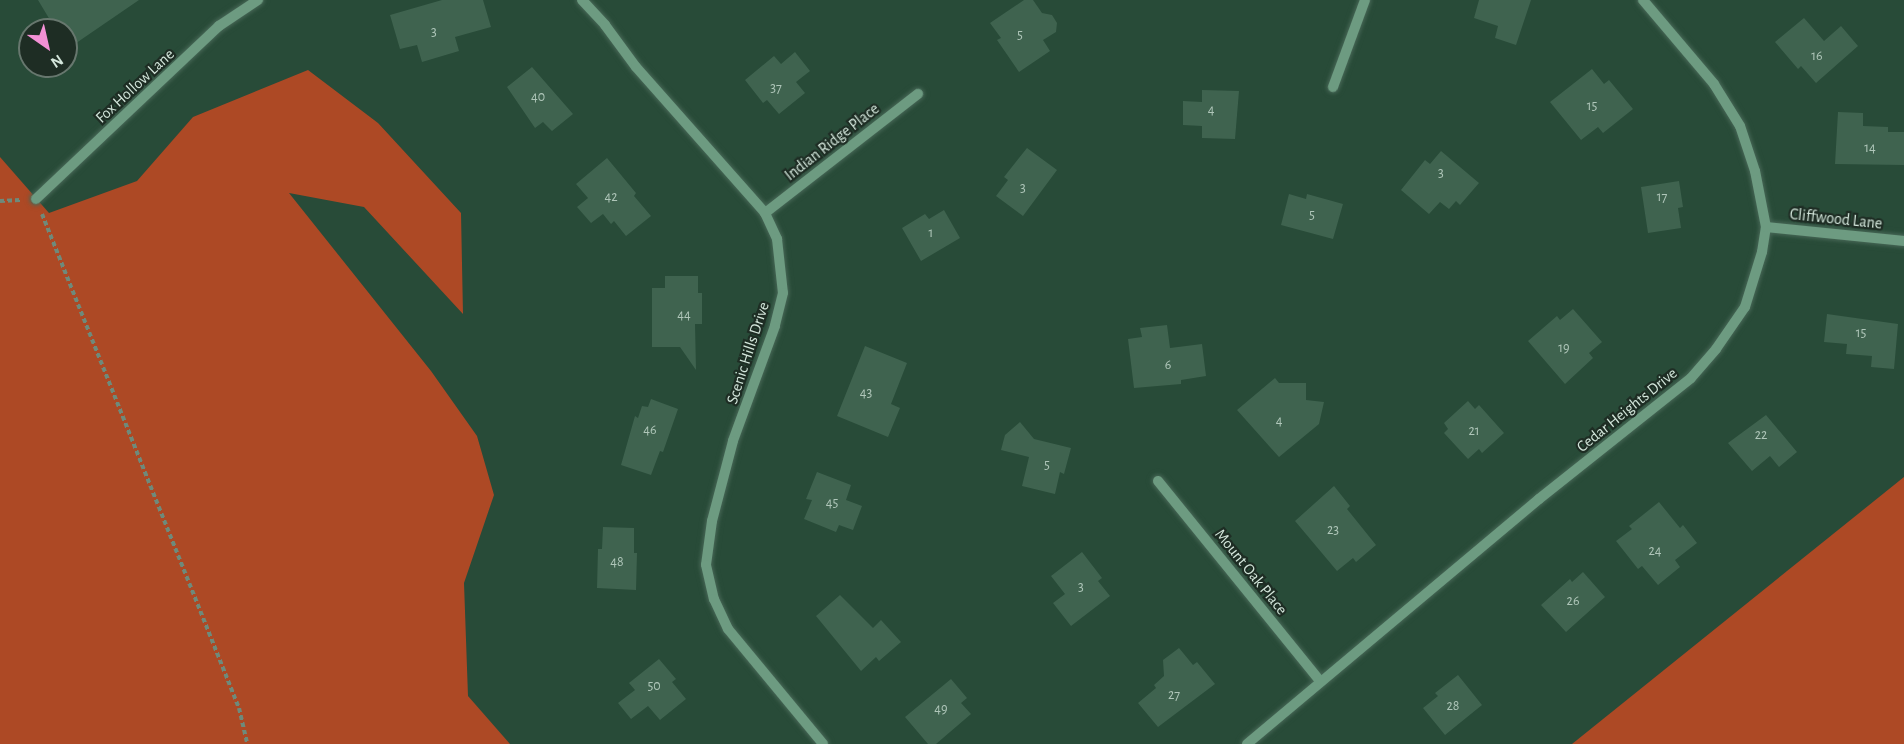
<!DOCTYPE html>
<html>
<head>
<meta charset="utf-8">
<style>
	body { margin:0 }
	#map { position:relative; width:1904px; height:744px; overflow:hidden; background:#284b38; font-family:"Alegreya Sans",sans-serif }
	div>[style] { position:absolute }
	.forest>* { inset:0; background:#ad4925 }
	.building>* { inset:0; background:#3f634f }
	.path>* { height:4px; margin-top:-2px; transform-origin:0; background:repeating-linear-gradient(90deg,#6e8a7b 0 4.5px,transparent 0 7.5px) }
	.roads { filter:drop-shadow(0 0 2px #476756) drop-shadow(0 0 2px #476756) }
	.minor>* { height:10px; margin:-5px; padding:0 5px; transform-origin:5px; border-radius:5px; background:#6d9b81 }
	span { translate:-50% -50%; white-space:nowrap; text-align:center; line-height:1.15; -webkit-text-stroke:4.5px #1e2d24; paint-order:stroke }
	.number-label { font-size:14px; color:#afc6b9 }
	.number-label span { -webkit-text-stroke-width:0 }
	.street-label { font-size:16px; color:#d4e7dc }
	.north { position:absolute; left:18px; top:18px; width:60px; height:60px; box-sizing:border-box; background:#1e2d24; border:2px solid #67776e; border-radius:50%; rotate:146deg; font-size:16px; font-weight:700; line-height:24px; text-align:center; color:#d4e7dc }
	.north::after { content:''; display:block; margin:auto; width:21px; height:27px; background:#f391d5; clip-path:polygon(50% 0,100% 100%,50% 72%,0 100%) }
</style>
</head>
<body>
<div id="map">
	<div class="forest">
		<div style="clip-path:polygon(308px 70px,378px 123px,461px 213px,463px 314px,364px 207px,289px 193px,431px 371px,477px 436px,494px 495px,464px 583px,468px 696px,510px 744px,0 744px,0 157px,49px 213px,137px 181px,193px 117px)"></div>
		<div style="clip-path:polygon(1904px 477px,1904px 744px,1572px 744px)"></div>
	</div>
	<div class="building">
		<div style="clip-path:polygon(38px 0,139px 0,66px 50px,66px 30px,56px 30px)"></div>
		<div style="clip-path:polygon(442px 0,483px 0,491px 27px,455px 37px,459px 51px,422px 62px,417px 45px,400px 49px,390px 15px)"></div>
		<div style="clip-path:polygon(1024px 0,1033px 0,1042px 13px,1052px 15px,1057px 23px,1056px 32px,1043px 40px,1050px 51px,1019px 72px,997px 40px,1001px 38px,990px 23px)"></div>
		<div style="clip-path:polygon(1479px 0,1531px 0,1516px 45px,1495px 38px,1498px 26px,1474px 18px)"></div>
		<div style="clip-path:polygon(1804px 18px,1824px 41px,1841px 26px,1858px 46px,1816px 83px,1801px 66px,1798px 69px,1775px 42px)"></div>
		<div style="clip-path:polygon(795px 52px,810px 71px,796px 82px,805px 93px,779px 114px,767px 100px,763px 103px,745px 80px,774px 56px,781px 64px)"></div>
		<div style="clip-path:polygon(532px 67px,573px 114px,552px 131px,543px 122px,535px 128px,507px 87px)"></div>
		<div style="clip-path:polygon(1592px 69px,1604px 84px,1609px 80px,1633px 109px,1603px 133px,1598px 127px,1581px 140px,1550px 102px)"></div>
		<div style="clip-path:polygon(1202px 90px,1239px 91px,1235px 139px,1202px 138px,1202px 126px,1183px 125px,1183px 101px,1202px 102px)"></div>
		<div style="clip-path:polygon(1838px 112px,1863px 113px,1863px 126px,1888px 127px,1888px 132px,1904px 132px,1904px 165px,1835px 164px)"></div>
		<div style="clip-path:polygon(1027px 148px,1057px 170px,1023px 216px,996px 196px,1008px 180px,1004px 177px)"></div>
		<div style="clip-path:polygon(1441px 151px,1479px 183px,1460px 205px,1456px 201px,1449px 209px,1440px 202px,1429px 214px,1401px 190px,1425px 160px,1430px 164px)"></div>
		<div style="clip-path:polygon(607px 158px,636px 193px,634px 196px,651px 216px,626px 236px,614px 221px,611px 224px,603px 214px,591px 223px,577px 207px,588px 198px,576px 184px)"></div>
		<div style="clip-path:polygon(1679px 181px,1683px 207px,1678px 208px,1681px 228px,1648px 233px,1641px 187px)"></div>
		<div style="clip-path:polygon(1289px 194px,1306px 199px,1307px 194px,1343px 204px,1333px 239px,1281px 225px)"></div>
		<div style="clip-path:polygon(944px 210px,960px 238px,921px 261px,902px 228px,925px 214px,929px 219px)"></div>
		<div style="clip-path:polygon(665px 276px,698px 276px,698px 293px,702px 293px,702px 324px,695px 324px,696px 370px,680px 347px,652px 347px,652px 288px,665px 288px)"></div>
		<div style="clip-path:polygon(1573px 309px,1602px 342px,1589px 353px,1593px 358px,1565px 384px,1528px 341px,1557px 316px,1560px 320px)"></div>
		<div style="clip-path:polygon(1827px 314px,1898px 324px,1894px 369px,1871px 367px,1872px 356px,1846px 354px,1847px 344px,1824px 342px)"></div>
		<div style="clip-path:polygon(1167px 325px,1170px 348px,1202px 344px,1206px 376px,1181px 380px,1181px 384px,1134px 388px,1128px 339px,1142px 337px,1140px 328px)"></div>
		<div style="clip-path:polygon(865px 346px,907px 363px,891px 404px,900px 408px,888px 437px,837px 416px)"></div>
		<div style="clip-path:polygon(1275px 378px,1279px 383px,1306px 383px,1306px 400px,1324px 402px,1319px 424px,1279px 457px,1237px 410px)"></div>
		<div style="clip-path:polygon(651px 399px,678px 409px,663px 452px,660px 451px,651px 475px,621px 465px,635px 416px,638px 418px,642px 406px,648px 407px)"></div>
		<div style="clip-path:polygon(1468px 401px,1475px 409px,1479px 405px,1504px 433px,1482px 453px,1479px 449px,1468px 459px,1444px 433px,1448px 429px,1444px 423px)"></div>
		<div style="clip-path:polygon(1766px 415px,1797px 452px,1779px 467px,1770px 456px,1752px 471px,1728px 443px)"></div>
		<div style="clip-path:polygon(1020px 422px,1034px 439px,1071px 448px,1064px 474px,1060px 472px,1055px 494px,1022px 486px,1029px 457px,1001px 450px,1005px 435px)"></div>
		<div style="clip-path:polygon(817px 472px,851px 485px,846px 500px,862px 506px,853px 530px,839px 525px,836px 532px,804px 519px,812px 500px,806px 499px)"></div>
		<div style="clip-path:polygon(1334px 486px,1350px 506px,1347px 509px,1376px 545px,1356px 562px,1353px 558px,1337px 571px,1295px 521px)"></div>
		<div style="clip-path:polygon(1659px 502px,1680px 528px,1683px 525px,1697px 543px,1675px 560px,1680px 567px,1658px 585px,1642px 566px,1638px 569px,1616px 541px,1632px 529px,1629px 526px)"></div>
		<div style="clip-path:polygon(603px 527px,634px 528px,634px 553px,637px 553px,636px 590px,597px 588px,598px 549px,602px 549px)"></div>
		<div style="clip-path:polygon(1082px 552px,1102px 578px,1098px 581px,1110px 596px,1071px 626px,1053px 603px,1065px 594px,1051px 576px)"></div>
		<div style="clip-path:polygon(1583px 572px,1605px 597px,1566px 632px,1541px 605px,1570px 579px,1572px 582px)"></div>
		<div style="clip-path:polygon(840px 595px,873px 628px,881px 620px,901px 642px,879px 661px,876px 657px,861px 671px,816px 616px)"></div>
		<div style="clip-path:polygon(1179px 648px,1193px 665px,1197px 662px,1215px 684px,1158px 727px,1138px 703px,1156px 688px,1154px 685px,1164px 676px,1163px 660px)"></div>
		<div style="clip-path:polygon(659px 659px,676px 679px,672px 682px,686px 699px,660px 720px,648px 706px,631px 719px,618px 703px,635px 690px,629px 683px)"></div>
		<div style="clip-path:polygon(1458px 675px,1482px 705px,1445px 735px,1423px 708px,1438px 696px,1435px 693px)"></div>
		<div style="clip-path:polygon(951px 679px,967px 698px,961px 703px,971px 714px,936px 744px,928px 744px,905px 717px)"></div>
	</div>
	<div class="path">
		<div style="left:0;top:201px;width:20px;rotate:-3deg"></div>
		<div style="left:42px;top:214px;width:532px;rotate:68.26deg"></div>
		<div style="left:239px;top:708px;width:37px;rotate:77deg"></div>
	</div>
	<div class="roads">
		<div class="minor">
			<div style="left:582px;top:0;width:34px;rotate:47deg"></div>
			<div style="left:605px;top:25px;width:52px;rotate:53.6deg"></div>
			<div style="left:636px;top:67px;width:195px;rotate:48.5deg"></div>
			<div style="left:765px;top:213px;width:29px;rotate:65deg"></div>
			<div style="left:777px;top:239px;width:54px;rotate:83.7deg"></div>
			<div style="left:783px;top:293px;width:34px;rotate:104deg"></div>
			<div style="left:775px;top:326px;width:122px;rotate:110.1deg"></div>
			<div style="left:733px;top:441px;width:83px;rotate:104.7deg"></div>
			<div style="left:712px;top:521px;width:44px;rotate:97.8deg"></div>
			<div style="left:706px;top:565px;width:35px;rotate:77deg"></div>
			<div style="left:714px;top:599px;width:33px;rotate:65deg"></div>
			<div style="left:728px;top:629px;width:149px;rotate:50.4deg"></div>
			<div style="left:1333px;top:87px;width:93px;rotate:-69.8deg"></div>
			<div style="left:36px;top:199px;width:252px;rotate:-43.4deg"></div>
			<div style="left:219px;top:26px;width:47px;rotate:-33.7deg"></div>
			<div style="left:765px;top:213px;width:194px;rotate:-37.9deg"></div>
			<div style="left:1766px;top:227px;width:139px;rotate:5.8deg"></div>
			<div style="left:1158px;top:481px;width:257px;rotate:51deg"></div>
			<div style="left:1247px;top:744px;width:381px;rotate:-40deg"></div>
			<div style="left:1539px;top:499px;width:194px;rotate:-38.5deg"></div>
			<div style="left:1691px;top:378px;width:38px;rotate:-49deg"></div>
			<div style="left:1716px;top:349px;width:51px;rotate:-55.4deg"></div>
			<div style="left:1745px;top:307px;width:58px;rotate:-72.8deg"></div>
			<div style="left:1762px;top:252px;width:25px;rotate:-81deg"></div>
			<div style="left:1766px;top:227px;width:57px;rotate:-101.1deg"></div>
			<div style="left:1755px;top:171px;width:47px;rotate:-108.4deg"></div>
			<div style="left:1740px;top:126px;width:49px;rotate:-121.8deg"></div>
			<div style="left:1714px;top:84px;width:110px;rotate:-130.2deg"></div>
		</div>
	</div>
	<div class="number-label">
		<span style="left:434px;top:32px">3</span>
		<span style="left:1020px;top:35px">5</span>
		<span style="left:1817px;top:56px">16</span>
		<span style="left:776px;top:88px">37</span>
		<span style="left:538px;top:97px">40</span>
		<span style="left:1592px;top:106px">15</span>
		<span style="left:1211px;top:110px">4</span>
		<span style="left:1870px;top:148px">14</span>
		<span style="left:1441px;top:173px">3</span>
		<span style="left:1023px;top:188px">3</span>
		<span style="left:611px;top:197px">42</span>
		<span style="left:1662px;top:197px">17</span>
		<span style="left:1312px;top:215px">5</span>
		<span style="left:931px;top:233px">1</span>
		<span style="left:684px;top:315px">44</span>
		<span style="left:1861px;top:333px">15</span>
		<span style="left:1564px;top:348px">19</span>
		<span style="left:1168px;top:365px">6</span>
		<span style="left:866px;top:393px">43</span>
		<span style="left:1279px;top:421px">4</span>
		<span style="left:650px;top:430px">46</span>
		<span style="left:1474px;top:431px">21</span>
		<span style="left:1761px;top:435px">22</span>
		<span style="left:1047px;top:465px">5</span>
		<span style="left:832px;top:503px">45</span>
		<span style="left:1333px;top:530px">23</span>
		<span style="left:1655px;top:551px">24</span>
		<span style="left:617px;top:562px">48</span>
		<span style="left:1081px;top:587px">3</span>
		<span style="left:1573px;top:601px">26</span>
		<span style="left:654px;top:686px">50</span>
		<span style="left:1174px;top:695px">27</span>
		<span style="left:1453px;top:706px">28</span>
		<span style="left:941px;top:709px">49</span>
	</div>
	<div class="street-label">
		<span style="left:135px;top:86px;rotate:-43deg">Fox Hollow Lane</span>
		<span style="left:832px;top:142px;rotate:-38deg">Indian Ridge Place</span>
		<span style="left:1836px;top:219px;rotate:6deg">Cliffwood Lane</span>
		<span style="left:748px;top:353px;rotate:-72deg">Scenic Hills Drive</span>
		<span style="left:1627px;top:410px;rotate:-39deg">Cedar Heights Drive</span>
		<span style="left:1251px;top:572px;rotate:51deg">Mount Oak Place</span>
	</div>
	<div class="north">N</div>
</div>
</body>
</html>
